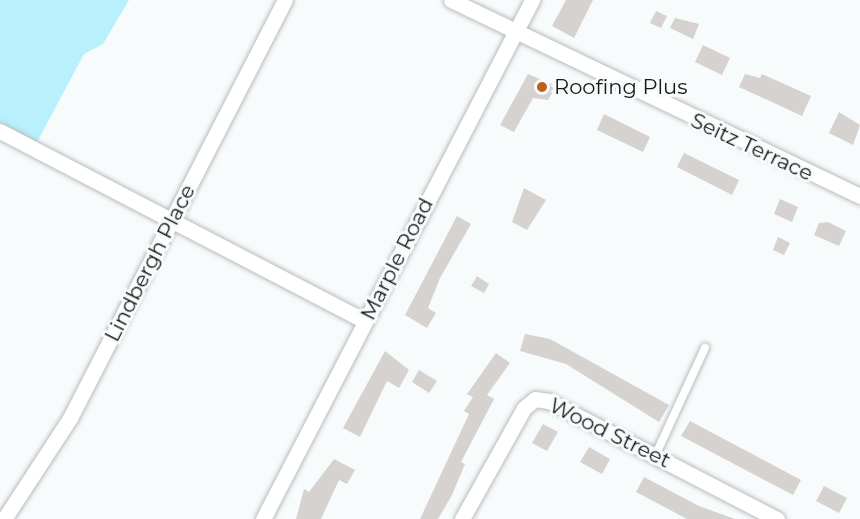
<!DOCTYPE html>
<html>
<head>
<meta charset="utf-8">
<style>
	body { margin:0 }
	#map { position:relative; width:860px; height:519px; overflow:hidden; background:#f7fbfc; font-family:Montserrat,sans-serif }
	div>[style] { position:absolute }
	.green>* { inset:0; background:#b8f0fc }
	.building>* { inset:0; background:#d6d2d0 }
	.roads { filter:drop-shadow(0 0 2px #b8bcbd) drop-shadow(0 0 2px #b8bcbd) }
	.service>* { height:8px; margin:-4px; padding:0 4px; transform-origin:4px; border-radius:4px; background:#fff }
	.minor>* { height:15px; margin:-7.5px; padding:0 7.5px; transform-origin:7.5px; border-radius:7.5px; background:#fff }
	.dots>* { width:16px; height:16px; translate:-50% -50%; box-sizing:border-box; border:3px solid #f7fbfc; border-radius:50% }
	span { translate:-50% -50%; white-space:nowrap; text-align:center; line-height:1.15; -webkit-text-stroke:6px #f7fbfc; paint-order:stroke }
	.poi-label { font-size:21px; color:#171919 }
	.left { translate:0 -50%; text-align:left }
	.street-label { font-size:21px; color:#171919 }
</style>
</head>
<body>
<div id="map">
	<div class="green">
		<div style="clip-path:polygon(0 0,129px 0,103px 44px,84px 54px,35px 146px,0 127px)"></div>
	</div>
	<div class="building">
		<div style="clip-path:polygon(566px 0,593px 0,574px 38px,552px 26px)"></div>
		<div style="clip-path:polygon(656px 11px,667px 16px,661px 28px,650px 23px)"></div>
		<div style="clip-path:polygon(675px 18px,699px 24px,693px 39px,670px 28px)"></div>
		<div style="clip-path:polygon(703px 45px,730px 58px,722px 75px,695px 62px)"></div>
		<div style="clip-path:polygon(528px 74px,556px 86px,548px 100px,533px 98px,514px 132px,500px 125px)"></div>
		<div style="clip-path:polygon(745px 74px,760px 78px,762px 74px,811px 96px,802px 116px,739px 87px)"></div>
		<div style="clip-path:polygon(839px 112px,860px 125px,853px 145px,829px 133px)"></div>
		<div style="clip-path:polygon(604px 114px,650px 137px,643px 152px,597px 130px)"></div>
		<div style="clip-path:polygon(684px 153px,739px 180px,732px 195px,677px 167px)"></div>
		<div style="clip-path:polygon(524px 188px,546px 200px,527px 230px,512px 222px)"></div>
		<div style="clip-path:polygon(780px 199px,798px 207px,792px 222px,774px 214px)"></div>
		<div style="clip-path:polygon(457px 216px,471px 224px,440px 278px,428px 308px,436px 313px,427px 328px,405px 315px)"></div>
		<div style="clip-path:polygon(828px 222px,846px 231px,839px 246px,814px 235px,819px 223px)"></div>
		<div style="clip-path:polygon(778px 237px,790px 243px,784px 255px,773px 250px)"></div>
		<div style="clip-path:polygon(477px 276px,489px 284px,484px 293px,471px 286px)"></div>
		<div style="clip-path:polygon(525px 334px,550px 339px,669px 405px,659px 422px,566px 364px,520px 351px)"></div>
		<div style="clip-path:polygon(385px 351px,409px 370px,399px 388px,387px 381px,360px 437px,343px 428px)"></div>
		<div style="clip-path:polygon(496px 353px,510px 363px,487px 395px,494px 399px,461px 462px,465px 464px,452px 495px,438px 519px,420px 519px,469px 414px,464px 411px,473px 397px,467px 394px)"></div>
		<div style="clip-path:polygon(419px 370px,437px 381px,429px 393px,412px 382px)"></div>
		<div style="clip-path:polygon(690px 421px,801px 480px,793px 495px,681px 436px)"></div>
		<div style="clip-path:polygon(543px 424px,558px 432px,547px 451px,532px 443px)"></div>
		<div style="clip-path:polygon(589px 447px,610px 459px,602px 474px,580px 462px)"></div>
		<div style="clip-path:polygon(334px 459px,355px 470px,347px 484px,339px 480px,321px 519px,296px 519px,304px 489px,309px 492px)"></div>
		<div style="clip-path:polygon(644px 477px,699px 506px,735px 519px,687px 519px,636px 492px)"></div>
		<div style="clip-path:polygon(824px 486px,847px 498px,839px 513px,816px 501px)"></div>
	</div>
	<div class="roads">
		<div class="service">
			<div style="left:656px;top:454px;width:117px;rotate:-65.2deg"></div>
		</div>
		<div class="minor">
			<div style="left:451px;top:0;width:454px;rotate:25.6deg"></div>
			<div style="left:0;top:131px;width:411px;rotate:27.5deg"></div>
			<div style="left:4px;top:519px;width:121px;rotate:-56.8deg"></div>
			<div style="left:70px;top:418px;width:470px;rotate:-62.8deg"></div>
			<div style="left:263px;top:519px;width:585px;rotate:-62.6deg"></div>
			<div style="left:462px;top:519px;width:127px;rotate:-60.8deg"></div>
			<div style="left:524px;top:408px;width:14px;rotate:-39deg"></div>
			<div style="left:535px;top:399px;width:14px;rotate:8deg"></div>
			<div style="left:549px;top:401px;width:257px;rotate:27.4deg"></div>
		</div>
	</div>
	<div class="dots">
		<div style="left:542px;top:87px;background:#c05f20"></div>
	</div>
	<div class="poi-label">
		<span class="left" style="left:554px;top:87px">Roofing Plus</span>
	</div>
	<div class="street-label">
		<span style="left:752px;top:147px;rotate:25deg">Seitz Terrace</span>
		<span style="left:397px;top:259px;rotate:-63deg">Marple Road</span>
		<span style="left:150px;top:263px;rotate:-63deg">Lindbergh Place</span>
		<span style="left:610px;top:433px;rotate:26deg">Wood Street</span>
	</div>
</div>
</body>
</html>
